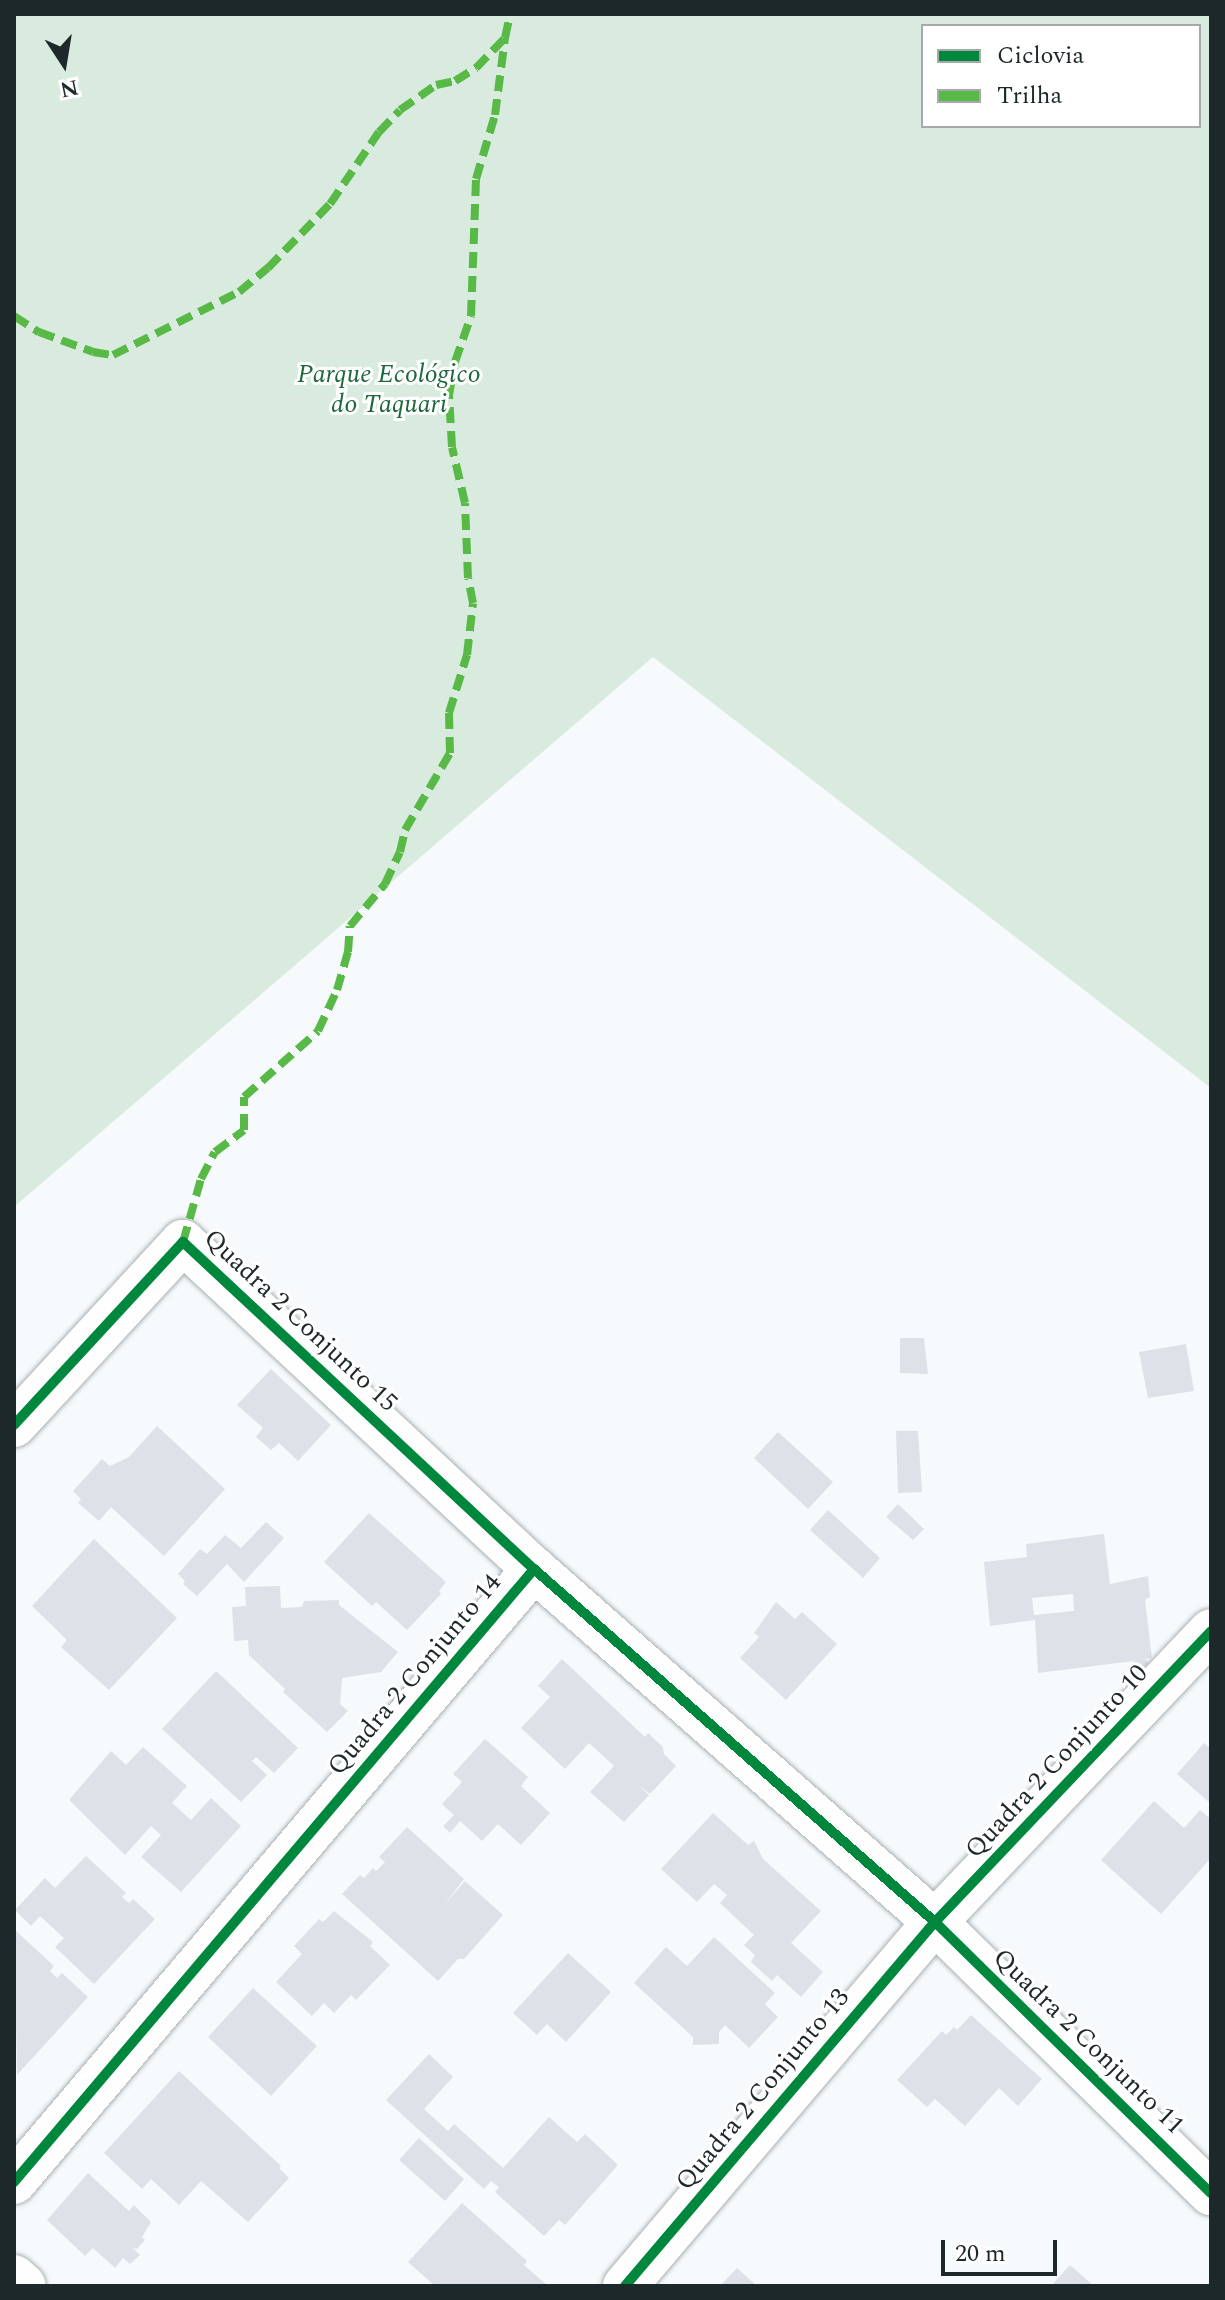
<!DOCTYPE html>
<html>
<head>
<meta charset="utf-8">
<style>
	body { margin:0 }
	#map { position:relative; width:1225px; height:2300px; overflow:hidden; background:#f7fafc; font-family:Spectral,serif }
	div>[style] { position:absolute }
	.green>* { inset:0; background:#d9ebdf }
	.building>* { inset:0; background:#dce2e7 }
	.roads { filter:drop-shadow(0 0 2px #a9b0b2) drop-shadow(0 0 2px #a9b0b2) }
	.minor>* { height:44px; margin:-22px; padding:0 22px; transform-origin:22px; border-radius:22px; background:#fefeff }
	.quiet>* { height:8px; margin-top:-4px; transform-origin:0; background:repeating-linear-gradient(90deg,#58b947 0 16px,transparent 0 24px) }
	.cycleway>* { height:10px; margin:-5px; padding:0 5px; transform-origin:5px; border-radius:5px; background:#00873e }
	span { translate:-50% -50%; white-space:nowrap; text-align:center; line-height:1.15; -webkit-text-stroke:6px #fff; paint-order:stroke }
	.park-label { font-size:26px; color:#1f673d; font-style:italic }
	.street-label { font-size:26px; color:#1d282b }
	.frame { position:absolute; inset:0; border:16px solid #1d282b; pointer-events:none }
	.legend { position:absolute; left:921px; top:24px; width:280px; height:104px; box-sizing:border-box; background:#fff; border:2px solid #a5a9aa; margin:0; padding:10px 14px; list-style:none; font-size:24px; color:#1d282b }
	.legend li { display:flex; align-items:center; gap:16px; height:40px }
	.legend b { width:40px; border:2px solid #a5a9aa }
	.north { position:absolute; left:24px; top:24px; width:80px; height:80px; -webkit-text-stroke:6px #fff; paint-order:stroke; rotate:168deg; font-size:22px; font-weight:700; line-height:32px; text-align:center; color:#1d282b }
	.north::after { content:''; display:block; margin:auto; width:28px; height:36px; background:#1d282b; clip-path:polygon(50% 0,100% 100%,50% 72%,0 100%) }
	.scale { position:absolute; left:941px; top:2240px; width:116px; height:36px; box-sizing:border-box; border:4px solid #1d282b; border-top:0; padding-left:10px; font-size:24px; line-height:28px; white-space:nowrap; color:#1d282b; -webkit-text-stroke:6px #fff; paint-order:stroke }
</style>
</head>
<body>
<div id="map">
	<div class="green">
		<div style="clip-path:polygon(evenodd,14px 14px,1211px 14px,1211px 1088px,653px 657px,14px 1207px,14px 14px,923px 26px,1199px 26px,1199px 126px,923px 126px,923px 26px)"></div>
	</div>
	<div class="building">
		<div style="clip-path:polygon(900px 1338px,924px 1338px,928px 1374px,900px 1373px)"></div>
		<div style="clip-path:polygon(1186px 1344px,1194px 1391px,1148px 1398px,1139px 1352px)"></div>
		<div style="clip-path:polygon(271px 1369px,331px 1425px,298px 1461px,279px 1443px,271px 1450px,256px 1437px,263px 1428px,237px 1405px)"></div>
		<div style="clip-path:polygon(157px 1426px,225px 1489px,164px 1556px,111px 1507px,99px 1521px,78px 1503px,81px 1499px,73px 1491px,102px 1459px,110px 1466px,129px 1457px)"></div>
		<div style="clip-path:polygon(896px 1431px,918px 1431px,922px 1492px,898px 1493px)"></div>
		<div style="clip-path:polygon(778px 1432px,833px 1482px,808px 1509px,754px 1458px)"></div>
		<div style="clip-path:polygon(898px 1504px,924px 1529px,913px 1540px,886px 1517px)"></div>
		<div style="clip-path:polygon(828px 1510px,880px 1558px,863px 1578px,810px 1530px)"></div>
		<div style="clip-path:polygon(369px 1513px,446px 1582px,439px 1591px,441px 1594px,407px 1630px,376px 1602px,372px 1606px,324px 1562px)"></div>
		<div style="clip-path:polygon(266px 1522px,284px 1538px,244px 1582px,227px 1564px,197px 1596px,183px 1584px,185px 1581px,178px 1574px,200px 1549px,207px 1554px,225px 1535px,241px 1548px)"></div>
		<div style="clip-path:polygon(evenodd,1104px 1534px,1110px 1584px,1148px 1576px,1150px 1597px,1145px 1600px,1152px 1658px,1145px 1659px,1149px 1663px,1135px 1678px,1127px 1669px,1134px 1661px,1038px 1673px,1035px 1620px,990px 1626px,984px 1562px,1027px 1557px,1026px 1544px,1104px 1534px,1073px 1594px,1074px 1611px,1034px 1615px,1032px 1598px,1073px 1594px)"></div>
		<div style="clip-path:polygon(94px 1539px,177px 1618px,109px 1690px,61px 1647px,67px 1640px,32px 1606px)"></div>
		<div style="clip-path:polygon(280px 1586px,281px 1608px,302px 1607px,304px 1601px,339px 1600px,339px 1605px,398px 1652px,381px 1672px,342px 1678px,340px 1704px,348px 1711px,327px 1732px,283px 1692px,285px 1689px,249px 1655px,248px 1640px,234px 1641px,232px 1607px,246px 1606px,245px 1587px)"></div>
		<div style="clip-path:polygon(776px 1602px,795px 1619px,802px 1612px,837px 1644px,786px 1700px,740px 1658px,759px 1637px,754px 1633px)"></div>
		<div style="clip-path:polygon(562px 1659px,645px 1737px,648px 1733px,663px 1747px,664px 1754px,676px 1766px,650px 1794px,637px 1784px,649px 1795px,624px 1822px,590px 1792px,614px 1766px,589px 1743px,565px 1769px,521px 1728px,550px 1697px,538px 1686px)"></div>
		<div style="clip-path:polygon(216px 1671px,298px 1748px,274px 1773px,256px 1757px,252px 1761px,267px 1775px,241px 1802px,162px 1729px)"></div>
		<div style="clip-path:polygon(485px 1739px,528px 1777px,521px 1786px,550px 1813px,521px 1845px,498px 1824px,482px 1841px,460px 1821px,450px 1833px,443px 1826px,454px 1815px,442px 1804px,462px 1782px,453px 1774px)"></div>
		<div style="clip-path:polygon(1204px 1743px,1211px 1749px,1211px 1804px,1177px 1774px)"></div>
		<div style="clip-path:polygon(143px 1747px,187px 1786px,172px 1803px,191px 1820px,211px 1798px,241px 1826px,181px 1892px,141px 1857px,161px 1835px,151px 1826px,125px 1855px,69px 1800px,111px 1751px,126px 1765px)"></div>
		<div style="clip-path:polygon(1154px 1801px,1184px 1828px,1200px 1810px,1211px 1819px,1211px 1858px,1161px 1914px,1101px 1860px)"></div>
		<div style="clip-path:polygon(713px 1813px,748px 1845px,754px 1841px,763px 1859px,821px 1911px,791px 1943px,823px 1972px,801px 1997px,777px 1975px,772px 1981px,751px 1962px,755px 1955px,744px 1945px,754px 1935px,720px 1903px,727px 1895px,714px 1884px,697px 1902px,661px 1869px)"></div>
		<div style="clip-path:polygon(407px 1827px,464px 1879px,444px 1905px,465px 1881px,503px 1915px,464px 1959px,458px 1959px,438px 1981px,342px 1894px,360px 1875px,364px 1878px,373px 1868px,376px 1871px,385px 1862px,379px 1857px)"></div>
		<div style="clip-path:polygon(86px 1856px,126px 1893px,122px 1897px,129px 1903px,133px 1899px,155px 1919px,94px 1984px,55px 1947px,64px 1938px,40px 1916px,31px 1926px,15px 1910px,45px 1878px,55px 1888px)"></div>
		<div style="clip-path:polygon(334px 1911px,373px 1942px,370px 1946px,390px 1965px,356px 2000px,351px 1995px,334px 2013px,324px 2003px,312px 2016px,276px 1982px,302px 1954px,294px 1946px,319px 1919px,323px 1922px)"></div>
		<div style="clip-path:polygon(14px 1929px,54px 1966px,50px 1971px,57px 1978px,62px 1973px,88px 1997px,17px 2075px)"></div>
		<div style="clip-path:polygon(714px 1937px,775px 1993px,765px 2004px,778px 2017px,749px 2048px,725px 2025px,719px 2032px,719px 2044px,693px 2045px,693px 2037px,634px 1983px,666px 1947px,687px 1966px)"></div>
		<div style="clip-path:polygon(568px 1953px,611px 1992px,566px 2042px,547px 2024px,537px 2035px,513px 2013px)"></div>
		<div style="clip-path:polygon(253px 1988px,317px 2046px,271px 2096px,208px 2037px)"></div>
		<div style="clip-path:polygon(971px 2015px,1042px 2079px,1018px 2106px,999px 2088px,965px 2126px,935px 2099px,927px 2107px,897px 2080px,942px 2031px,946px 2035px,954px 2027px,957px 2030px)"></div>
		<div style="clip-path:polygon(429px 2054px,453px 2077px,424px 2109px,448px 2131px,454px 2124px,503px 2168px,549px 2117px,577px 2142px,585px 2134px,618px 2165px,565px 2225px,559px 2220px,544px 2236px,495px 2192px,499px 2187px,491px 2181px,484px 2189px,386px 2100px)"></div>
		<div style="clip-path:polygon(179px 2071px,281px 2166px,279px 2168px,289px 2178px,248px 2222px,201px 2181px,179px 2205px,151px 2179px,142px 2189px,104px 2153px)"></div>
		<div style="clip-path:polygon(419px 2138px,464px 2179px,445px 2201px,399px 2160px)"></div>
		<div style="clip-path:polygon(88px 2173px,129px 2211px,134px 2205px,151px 2222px,142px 2237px,145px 2240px,137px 2249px,133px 2248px,140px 2255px,130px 2264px,123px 2258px,115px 2268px,93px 2248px,85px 2256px,47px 2220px)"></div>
		<div style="clip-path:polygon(462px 2203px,527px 2261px,524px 2265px,548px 2286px,435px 2286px,408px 2262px)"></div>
		<div style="clip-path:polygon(1070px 2265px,1094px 2286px,1051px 2286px)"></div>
		<div style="clip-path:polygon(737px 2268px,757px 2286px,720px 2286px)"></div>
	</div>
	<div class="roads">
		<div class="minor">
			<div style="left:14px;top:1425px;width:249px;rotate:-47.3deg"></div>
			<div style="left:183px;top:1242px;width:480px;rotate:43deg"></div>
			<div style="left:534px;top:1569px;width:534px;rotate:41.36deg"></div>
			<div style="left:935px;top:1922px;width:387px;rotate:44.5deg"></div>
			<div style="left:14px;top:2182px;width:804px;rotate:-49.69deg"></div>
			<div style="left:14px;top:2277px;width:13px;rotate:42deg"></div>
			<div style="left:625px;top:2286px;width:478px;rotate:-49.6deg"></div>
			<div style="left:935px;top:1922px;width:401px;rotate:-46.5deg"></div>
		</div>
	</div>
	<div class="quiet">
		<div style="left:14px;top:316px;width:30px;rotate:33deg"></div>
		<div style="left:39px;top:332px;width:58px;rotate:20.3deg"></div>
		<div style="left:93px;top:352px;width:20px;rotate:9deg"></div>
		<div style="left:113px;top:355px;width:141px;rotate:-26.6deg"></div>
		<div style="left:239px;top:292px;width:38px;rotate:-40deg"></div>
		<div style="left:268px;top:268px;width:89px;rotate:-45.9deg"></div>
		<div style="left:330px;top:204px;width:87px;rotate:-55.8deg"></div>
		<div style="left:379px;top:132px;width:30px;rotate:-46deg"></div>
		<div style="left:400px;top:110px;width:44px;rotate:-34.8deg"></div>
		<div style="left:436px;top:85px;width:19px;rotate:-12deg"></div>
		<div style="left:455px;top:81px;width:25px;rotate:-32deg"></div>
		<div style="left:476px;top:68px;width:42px;rotate:-46deg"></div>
		<div style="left:505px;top:38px;width:25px;rotate:-78deg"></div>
		<div style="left:183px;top:1242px;width:66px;rotate:-74.1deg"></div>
		<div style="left:201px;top:1179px;width:30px;rotate:-63deg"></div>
		<div style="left:215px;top:1152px;width:36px;rotate:-37deg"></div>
		<div style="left:244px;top:1130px;width:33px;rotate:-90deg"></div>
		<div style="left:244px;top:1097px;width:99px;rotate:-41.7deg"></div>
		<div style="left:318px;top:1031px;width:45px;rotate:-65.1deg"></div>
		<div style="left:337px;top:990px;width:40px;rotate:-74deg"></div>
		<div style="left:348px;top:952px;width:26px;rotate:-86deg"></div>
		<div style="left:350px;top:926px;width:55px;rotate:-50.2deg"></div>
		<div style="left:385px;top:884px;width:35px;rotate:-65deg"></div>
		<div style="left:400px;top:852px;width:23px;rotate:-77deg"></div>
		<div style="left:405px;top:830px;width:89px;rotate:-59.7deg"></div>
		<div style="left:450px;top:753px;width:40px;rotate:-91.4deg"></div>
		<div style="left:449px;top:713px;width:61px;rotate:-72.8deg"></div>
		<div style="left:467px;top:655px;width:52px;rotate:-83.4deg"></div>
		<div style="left:473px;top:603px;width:25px;rotate:-101deg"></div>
		<div style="left:468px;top:578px;width:75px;rotate:-92.3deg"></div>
		<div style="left:465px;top:503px;width:57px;rotate:-103.1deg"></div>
		<div style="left:452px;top:447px;width:52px;rotate:-93.3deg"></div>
		<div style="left:449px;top:395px;width:34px;rotate:-80deg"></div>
		<div style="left:455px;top:362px;width:49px;rotate:-70.8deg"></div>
		<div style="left:471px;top:316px;width:137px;rotate:-87.9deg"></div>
		<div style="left:476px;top:179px;width:67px;rotate:-73.5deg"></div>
		<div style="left:495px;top:115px;width:78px;rotate:-82.6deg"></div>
	</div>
	<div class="cycleway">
		<div style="left:14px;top:1425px;width:249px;rotate:-47.3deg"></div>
		<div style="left:183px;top:1242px;width:480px;rotate:43deg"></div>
		<div style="left:534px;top:1569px;width:534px;rotate:41.36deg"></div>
		<div style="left:935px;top:1922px;width:387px;rotate:44.5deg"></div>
		<div style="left:14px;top:2182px;width:804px;rotate:-49.69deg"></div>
		<div style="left:625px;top:2286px;width:478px;rotate:-49.6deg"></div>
		<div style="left:935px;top:1922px;width:401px;rotate:-46.5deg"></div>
	</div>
	<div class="park-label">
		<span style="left:389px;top:390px">Parque Ecológico<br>do Taquari</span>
	</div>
	<div class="street-label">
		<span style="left:300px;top:1321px;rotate:43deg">Quadra 2 Conjunto 15</span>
		<span style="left:415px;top:1675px;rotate:-50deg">Quadra 2 Conjunto 14</span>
		<span style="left:1057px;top:1762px;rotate:-47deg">Quadra 2 Conjunto 10</span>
		<span style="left:1088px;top:2042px;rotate:44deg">Quadra 2 Conjunto 11</span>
		<span style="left:763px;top:2090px;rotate:-50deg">Quadra 2 Conjunto 13</span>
	</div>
	<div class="frame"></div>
	<ul class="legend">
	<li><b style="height:10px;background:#00873e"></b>Ciclovia</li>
	<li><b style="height:10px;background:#58b947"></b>Trilha</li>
	</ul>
	<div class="north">N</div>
	<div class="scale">20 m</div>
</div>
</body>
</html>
